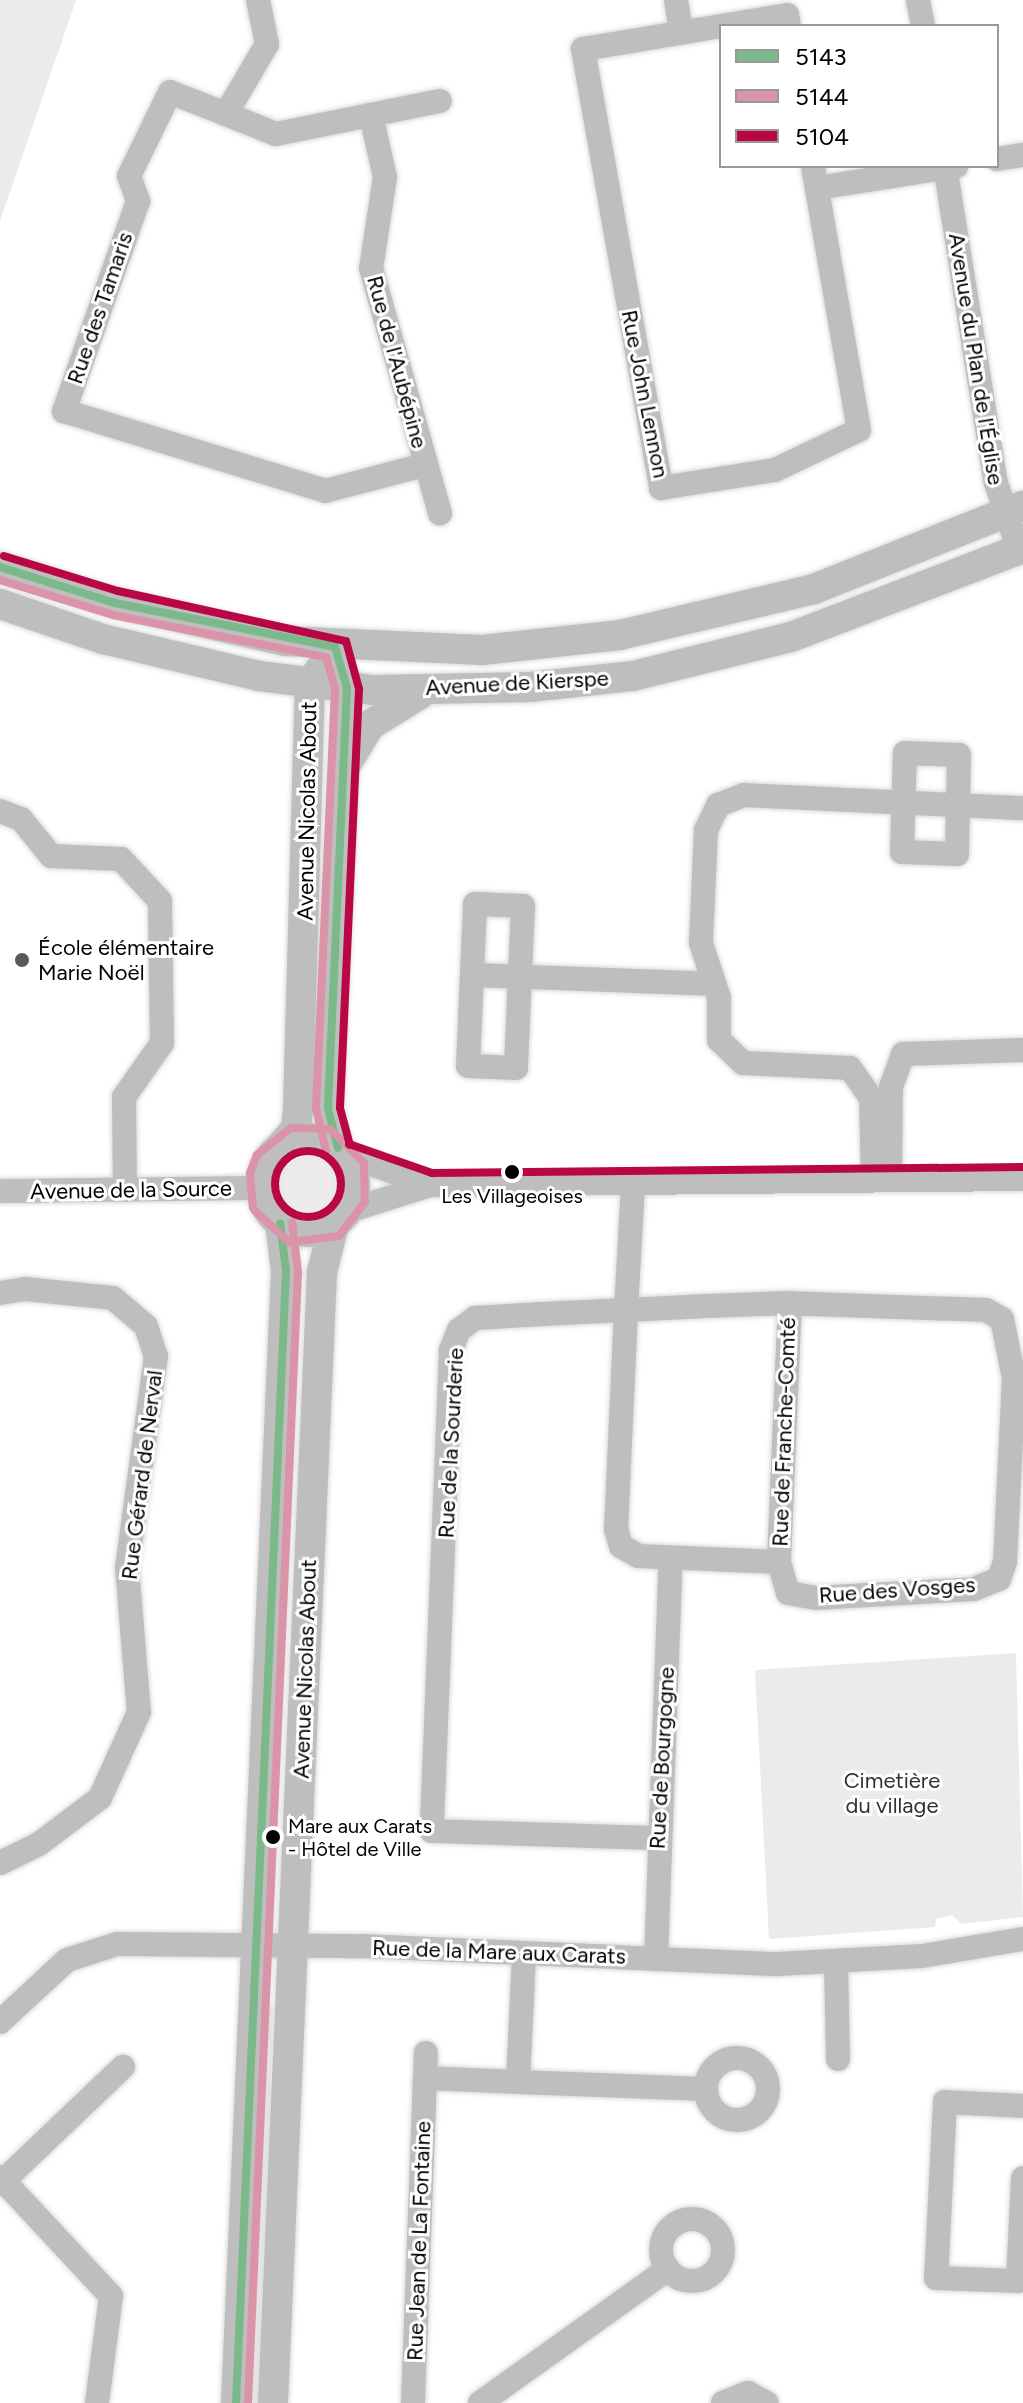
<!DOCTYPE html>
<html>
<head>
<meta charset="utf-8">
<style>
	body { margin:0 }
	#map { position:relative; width:1023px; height:2403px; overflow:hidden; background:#fff; font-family:Figtree,sans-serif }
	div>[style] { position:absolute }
	.green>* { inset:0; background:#ebebeb }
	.round { border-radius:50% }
	.roads { filter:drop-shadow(0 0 2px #dbdbdb) drop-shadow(0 0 2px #dbdbdb) }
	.minor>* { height:24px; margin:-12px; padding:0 12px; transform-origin:12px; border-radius:12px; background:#bebebe }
	.minor>.ring { margin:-12px; padding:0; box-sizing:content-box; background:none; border:24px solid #bebebe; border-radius:50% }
	.major>* { height:30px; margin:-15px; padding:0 15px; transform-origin:15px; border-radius:15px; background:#bebebe }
	.major>.ring { margin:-15px; padding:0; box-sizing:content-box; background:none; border:30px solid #bebebe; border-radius:50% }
	.bus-1>* { height:8px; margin:-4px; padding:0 4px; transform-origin:4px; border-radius:4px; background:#7bb98a }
	.bus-2>* { height:8px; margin:-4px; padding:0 4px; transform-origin:4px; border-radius:4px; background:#db94a7 }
	.bus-3>* { height:8px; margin:-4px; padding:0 4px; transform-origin:4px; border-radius:4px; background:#b90745 }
	.bus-3>.ring { margin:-4px; padding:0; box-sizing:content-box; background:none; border:8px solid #b90745; border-radius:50% }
	.dots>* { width:22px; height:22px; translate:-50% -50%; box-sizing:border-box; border:4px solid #fff; border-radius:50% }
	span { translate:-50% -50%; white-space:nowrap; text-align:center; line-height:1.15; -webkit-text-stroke:6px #fff; paint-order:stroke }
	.bus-label { font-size:20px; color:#000 }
	.left { translate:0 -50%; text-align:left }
	.street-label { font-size:22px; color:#000 }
	.poi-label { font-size:22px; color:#000 }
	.park-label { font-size:22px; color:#323232 }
	.legend { position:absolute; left:719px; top:24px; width:280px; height:144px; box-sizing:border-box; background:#fff; border:2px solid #999; margin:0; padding:10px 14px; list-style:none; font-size:24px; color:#000 }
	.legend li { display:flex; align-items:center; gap:16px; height:40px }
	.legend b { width:40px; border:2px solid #999 }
</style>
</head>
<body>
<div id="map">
	<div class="green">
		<div style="clip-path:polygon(0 0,76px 0,0 221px)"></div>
		<div class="round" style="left:277px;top:1156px;width:64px;height:64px"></div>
		<div style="clip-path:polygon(1016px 1653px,1023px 1917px,962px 1924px,952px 1915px,936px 1919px,935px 1927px,769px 1939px,755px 1670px)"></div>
		<div style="clip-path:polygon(267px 2006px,273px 2006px,262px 2403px,247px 2403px)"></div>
	</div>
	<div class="roads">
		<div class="minor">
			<div style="left:258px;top:0;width:45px;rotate:78.4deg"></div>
			<div style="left:267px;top:44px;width:81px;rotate:120.4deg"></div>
			<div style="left:226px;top:114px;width:60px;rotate:-158.6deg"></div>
			<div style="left:170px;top:92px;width:93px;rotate:116deg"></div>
			<div style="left:129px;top:176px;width:27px;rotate:70deg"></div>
			<div style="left:138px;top:201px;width:223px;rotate:109.4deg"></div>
			<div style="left:64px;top:411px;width:273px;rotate:17deg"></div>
			<div style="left:325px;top:491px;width:102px;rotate:-14.7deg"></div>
			<div style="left:676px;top:0;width:32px;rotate:81deg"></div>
			<div style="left:918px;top:0;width:26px;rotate:79deg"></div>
			<div style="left:789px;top:26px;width:11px;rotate:-100deg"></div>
			<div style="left:787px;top:15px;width:207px;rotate:170.5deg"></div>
			<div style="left:583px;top:49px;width:446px;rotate:79.9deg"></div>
			<div style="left:661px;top:488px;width:115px;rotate:-9deg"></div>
			<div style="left:775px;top:470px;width:93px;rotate:-25.5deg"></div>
			<div style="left:859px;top:430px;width:268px;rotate:-99.9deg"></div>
			<div style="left:226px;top:114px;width:54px;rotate:21.8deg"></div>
			<div style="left:276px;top:134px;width:167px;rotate:-11.4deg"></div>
			<div style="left:371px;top:115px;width:64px;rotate:77.3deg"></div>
			<div style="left:385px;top:177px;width:92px;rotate:98.7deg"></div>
			<div style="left:371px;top:268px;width:255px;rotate:74.3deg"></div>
			<div style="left:997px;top:159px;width:26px;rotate:-9deg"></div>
			<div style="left:945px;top:166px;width:321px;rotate:80.9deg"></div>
			<div style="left:996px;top:483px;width:71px;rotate:71.1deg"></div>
			<div style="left:817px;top:188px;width:141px;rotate:-9deg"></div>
			<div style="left:905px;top:753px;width:54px;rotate:2.1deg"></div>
			<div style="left:959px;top:755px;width:99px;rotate:91.2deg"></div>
			<div style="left:957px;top:854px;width:55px;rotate:-177.9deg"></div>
			<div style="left:902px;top:852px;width:99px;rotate:-88.3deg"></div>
			<div style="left:0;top:811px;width:22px;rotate:21deg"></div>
			<div style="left:21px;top:819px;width:48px;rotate:51deg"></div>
			<div style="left:51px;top:856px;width:70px;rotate:2.5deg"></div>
			<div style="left:121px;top:859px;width:57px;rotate:47.1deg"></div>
			<div style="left:160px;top:901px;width:142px;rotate:89.2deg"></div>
			<div style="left:162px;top:1043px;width:66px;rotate:125.1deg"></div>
			<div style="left:124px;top:1097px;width:93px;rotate:89.4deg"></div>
			<div style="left:475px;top:904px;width:48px;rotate:2.4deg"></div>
			<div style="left:523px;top:906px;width:162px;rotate:92.5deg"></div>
			<div style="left:516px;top:1068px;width:48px;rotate:-177.6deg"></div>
			<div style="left:468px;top:1066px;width:162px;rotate:-87.5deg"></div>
			<div style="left:472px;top:975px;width:241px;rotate:2.1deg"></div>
			<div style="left:345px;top:1155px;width:90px;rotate:19.4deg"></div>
			<div style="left:430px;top:1185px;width:593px;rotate:-0.58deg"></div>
			<div style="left:890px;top:1179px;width:92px;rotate:-89.4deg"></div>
			<div style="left:891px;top:1087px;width:35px;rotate:-70deg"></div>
			<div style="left:903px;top:1054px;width:120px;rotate:-1.9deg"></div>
			<div style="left:873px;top:1180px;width:82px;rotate:-91.4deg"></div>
			<div style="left:871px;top:1098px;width:37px;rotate:-125deg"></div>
			<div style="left:850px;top:1068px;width:107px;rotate:-177.3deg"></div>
			<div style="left:743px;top:1063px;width:33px;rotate:-136deg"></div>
			<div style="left:719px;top:1040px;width:42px;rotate:-90deg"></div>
			<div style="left:719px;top:998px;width:58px;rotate:-108.1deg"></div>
			<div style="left:701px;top:943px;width:113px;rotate:-87.5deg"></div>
			<div style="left:706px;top:830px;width:28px;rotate:-64deg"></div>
			<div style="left:718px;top:805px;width:28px;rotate:-21deg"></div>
			<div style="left:744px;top:795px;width:279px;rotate:2.7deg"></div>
			<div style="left:633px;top:1183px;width:20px;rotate:93deg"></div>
			<div style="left:632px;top:1203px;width:107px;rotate:93.2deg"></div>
			<div style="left:626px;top:1310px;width:219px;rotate:92.6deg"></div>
			<div style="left:616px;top:1529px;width:18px;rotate:74deg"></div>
			<div style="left:621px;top:1546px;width:20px;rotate:30deg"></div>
			<div style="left:638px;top:1556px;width:141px;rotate:2.4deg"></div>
			<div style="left:779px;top:1562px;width:32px;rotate:74deg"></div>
			<div style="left:788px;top:1593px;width:27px;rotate:10deg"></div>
			<div style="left:815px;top:1598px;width:159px;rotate:-3.2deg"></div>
			<div style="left:974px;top:1589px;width:27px;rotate:-22deg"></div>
			<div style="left:999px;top:1579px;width:18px;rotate:-71deg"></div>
			<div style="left:1005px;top:1562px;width:184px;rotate:-87.2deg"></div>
			<div style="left:1014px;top:1378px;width:60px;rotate:-101.5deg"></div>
			<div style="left:1002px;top:1319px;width:18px;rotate:-151deg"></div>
			<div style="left:986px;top:1310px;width:196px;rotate:-178deg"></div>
			<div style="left:790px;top:1303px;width:83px;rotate:177.9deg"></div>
			<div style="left:707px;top:1306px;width:81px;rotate:177.2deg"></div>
			<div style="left:626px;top:1310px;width:84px;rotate:177.3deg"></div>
			<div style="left:542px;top:1314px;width:67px;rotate:176.6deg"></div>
			<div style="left:475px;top:1318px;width:20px;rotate:143deg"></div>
			<div style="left:459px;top:1330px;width:22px;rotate:112deg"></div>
			<div style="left:451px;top:1350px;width:481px;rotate:92.3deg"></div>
			<div style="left:432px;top:1831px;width:225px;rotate:1.8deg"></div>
			<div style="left:0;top:1191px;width:261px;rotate:-0.7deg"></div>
			<div style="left:348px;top:1211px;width:86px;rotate:-17.6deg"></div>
			<div style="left:0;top:1293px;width:25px;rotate:-9deg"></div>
			<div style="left:25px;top:1289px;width:88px;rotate:5.8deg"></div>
			<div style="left:113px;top:1298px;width:43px;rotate:40.3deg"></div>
			<div style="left:146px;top:1326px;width:32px;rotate:72deg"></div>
			<div style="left:156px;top:1356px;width:213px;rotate:97.8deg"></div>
			<div style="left:127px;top:1567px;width:145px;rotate:85.3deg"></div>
			<div style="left:139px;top:1712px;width:94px;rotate:114.4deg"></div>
			<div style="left:100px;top:1798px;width:76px;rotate:143deg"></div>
			<div style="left:39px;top:1844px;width:43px;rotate:154deg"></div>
			<div style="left:779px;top:1562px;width:259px;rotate:-87.6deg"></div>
			<div style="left:656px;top:1959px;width:401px;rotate:-87.9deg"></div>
			<div style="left:836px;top:1963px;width:96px;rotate:88.8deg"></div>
			<div style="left:0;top:2022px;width:91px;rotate:-42.8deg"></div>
			<div style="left:67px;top:1960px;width:52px;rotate:-17.7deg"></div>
			<div style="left:117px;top:1944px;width:245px;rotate:0.5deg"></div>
			<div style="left:362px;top:1946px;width:416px;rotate:2.5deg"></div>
			<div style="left:778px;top:1964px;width:144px;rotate:-3.2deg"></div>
			<div style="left:922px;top:1956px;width:102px;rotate:-9.6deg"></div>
			<div class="ring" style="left:706px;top:2058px;width:38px;height:38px"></div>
			<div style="left:425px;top:2078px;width:25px;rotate:-88deg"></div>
			<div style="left:518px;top:2082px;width:188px;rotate:2.1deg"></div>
			<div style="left:1023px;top:2106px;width:78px;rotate:-177.1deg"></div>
			<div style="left:945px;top:2102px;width:176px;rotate:92.9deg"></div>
			<div style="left:936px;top:2278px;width:82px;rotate:2.1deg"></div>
			<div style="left:1018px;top:2281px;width:103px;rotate:-87.2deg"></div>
			<div style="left:0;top:2177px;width:163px;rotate:47deg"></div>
			<div style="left:111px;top:2296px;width:108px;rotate:97.5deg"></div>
			<div style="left:0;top:2184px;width:170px;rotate:-43.6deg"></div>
			<div class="ring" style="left:661px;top:2219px;width:38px;height:38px"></div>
			<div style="left:413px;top:2403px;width:325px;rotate:-87.9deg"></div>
			<div style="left:425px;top:2078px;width:93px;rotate:2.5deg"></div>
			<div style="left:518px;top:2082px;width:128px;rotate:-87.3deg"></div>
			<div style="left:480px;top:2403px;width:231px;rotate:-35.5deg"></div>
			<div style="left:723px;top:2403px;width:27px;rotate:-22deg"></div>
			<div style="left:748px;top:2393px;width:21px;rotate:28deg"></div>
		</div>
		<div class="major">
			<div style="left:0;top:567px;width:121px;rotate:17.4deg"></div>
			<div style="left:115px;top:603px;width:174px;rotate:12.6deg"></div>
			<div style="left:285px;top:641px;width:197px;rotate:2.6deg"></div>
			<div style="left:482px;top:650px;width:139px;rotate:-6.2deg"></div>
			<div style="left:620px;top:635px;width:199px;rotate:-13.3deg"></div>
			<div style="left:814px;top:589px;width:225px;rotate:-21.7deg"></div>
			<div style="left:0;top:604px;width:109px;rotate:18.8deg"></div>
			<div style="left:103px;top:639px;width:160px;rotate:13.3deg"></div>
			<div style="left:259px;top:676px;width:115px;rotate:7deg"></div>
			<div style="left:373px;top:690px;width:157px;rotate:-1.1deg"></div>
			<div style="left:530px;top:687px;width:104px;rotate:-6.1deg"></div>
			<div style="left:633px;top:676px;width:163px;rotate:-13.9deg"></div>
			<div style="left:791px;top:637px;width:248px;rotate:-21deg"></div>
			<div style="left:345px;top:766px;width:48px;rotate:-58.6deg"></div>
			<div style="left:370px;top:725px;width:59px;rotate:-31.8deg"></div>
			<div class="ring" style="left:261px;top:1138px;width:64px;height:64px"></div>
			<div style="left:281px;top:1146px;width:23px;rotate:-49deg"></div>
			<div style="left:296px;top:1129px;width:20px;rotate:-84deg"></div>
			<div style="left:298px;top:1109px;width:426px;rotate:-88.4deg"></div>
			<div style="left:310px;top:683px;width:17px;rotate:-54deg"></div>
			<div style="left:338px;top:1148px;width:40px;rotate:-104.4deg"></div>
			<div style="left:328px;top:1109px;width:421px;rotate:-87.4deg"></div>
			<div style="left:347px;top:688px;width:20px;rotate:-108deg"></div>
			<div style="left:236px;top:2403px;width:1133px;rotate:-87.47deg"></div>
			<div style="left:286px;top:1271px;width:48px;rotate:-97.1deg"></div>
			<div style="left:273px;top:2403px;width:1132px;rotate:-87.52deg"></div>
			<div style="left:322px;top:1272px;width:49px;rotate:-75.7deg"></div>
		</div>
	</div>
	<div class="bus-1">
		<div style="left:0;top:567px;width:121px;rotate:17.4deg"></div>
		<div style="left:115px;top:603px;width:224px;rotate:11.3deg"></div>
		<div style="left:335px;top:647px;width:43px;rotate:73.7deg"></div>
		<div style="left:347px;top:688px;width:421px;rotate:92.6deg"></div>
		<div style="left:328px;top:1109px;width:40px;rotate:75.6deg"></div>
		<div style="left:236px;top:2403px;width:1133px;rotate:-87.47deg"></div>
		<div style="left:286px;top:1271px;width:48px;rotate:-97.1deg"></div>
	</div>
	<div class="bus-2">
		<div style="left:0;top:580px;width:118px;rotate:17.2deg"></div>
		<div style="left:113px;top:615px;width:217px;rotate:11.2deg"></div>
		<div style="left:326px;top:657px;width:33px;rotate:74deg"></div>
		<div style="left:335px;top:689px;width:419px;rotate:92.6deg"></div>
		<div style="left:316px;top:1108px;width:44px;rotate:76.9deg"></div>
		<div style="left:253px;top:1208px;width:35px;rotate:-95deg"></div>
		<div style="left:250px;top:1173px;width:19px;rotate:-69deg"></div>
		<div style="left:257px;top:1155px;width:43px;rotate:-38.5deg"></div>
		<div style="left:291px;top:1128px;width:39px;rotate:1deg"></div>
		<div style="left:330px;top:1129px;width:48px;rotate:45deg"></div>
		<div style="left:364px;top:1163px;width:39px;rotate:89deg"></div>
		<div style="left:365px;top:1202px;width:43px;rotate:127.4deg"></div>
		<div style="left:339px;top:1236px;width:50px;rotate:173.2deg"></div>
		<div style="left:289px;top:1242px;width:46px;rotate:-137.6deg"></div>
		<div style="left:248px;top:2403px;width:1132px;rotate:-87.47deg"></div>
		<div style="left:298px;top:1272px;width:50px;rotate:-96.8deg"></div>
	</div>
	<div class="bus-3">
		<div style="left:4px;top:556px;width:119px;rotate:17.1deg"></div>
		<div style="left:118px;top:591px;width:233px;rotate:12.4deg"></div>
		<div style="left:346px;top:641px;width:50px;rotate:74.8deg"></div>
		<div style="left:359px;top:689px;width:419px;rotate:92.6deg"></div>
		<div style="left:340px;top:1108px;width:38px;rotate:75deg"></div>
		<div style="left:349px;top:1144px;width:88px;rotate:19.3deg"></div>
		<div style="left:432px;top:1173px;width:591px;rotate:-0.58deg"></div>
		<div class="ring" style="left:275px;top:1151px;width:58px;height:58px"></div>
	</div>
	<div class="dots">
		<div style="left:22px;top:960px;background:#595959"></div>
		<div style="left:512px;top:1172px;background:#000"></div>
		<div style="left:273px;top:1837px;background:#000"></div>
	</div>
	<div class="bus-label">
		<span style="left:512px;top:1196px">Les Villageoises</span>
		<span class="left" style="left:288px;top:1838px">Mare aux Carats<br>- Hôtel de Ville</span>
	</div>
	<div class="street-label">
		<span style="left:100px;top:308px;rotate:-71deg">Rue des Tamaris</span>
		<span style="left:976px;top:359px;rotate:81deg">Avenue du Plan de l'Église</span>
		<span style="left:397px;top:362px;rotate:75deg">Rue de l'Aubépine</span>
		<span style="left:645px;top:394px;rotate:79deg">Rue John Lennon</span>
		<span style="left:517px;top:683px;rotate:-3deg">Avenue de Kierspe</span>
		<span style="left:307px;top:811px;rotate:-89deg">Avenue Nicolas About</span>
		<span style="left:131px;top:1190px;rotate:-1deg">Avenue de la Source</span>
		<span style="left:784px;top:1432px;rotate:-88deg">Rue de Franche-Comté</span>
		<span style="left:451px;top:1443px;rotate:-87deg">Rue de la Sourderie</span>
		<span style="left:142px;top:1475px;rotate:-83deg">Rue Gérard de Nerval</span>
		<span style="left:897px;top:1590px;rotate:-4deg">Rue des Vosges</span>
		<span style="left:305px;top:1669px;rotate:-88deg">Avenue Nicolas About</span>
		<span style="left:662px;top:1758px;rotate:-87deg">Rue de Bourgogne</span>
		<span style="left:499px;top:1952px;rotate:2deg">Rue de la Mare aux Carats</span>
		<span style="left:419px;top:2241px;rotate:-88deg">Rue Jean de La Fontaine</span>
	</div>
	<div class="poi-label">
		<span class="left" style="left:38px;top:960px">École élémentaire<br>Marie Noël</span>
	</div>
	<div class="park-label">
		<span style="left:892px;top:1793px">Cimetière<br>du village</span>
	</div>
	<ul class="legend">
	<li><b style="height:10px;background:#7bb98a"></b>5143</li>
	<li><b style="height:10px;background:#db94a7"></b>5144</li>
	<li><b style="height:10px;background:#b90745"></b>5104</li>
	</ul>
</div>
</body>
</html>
